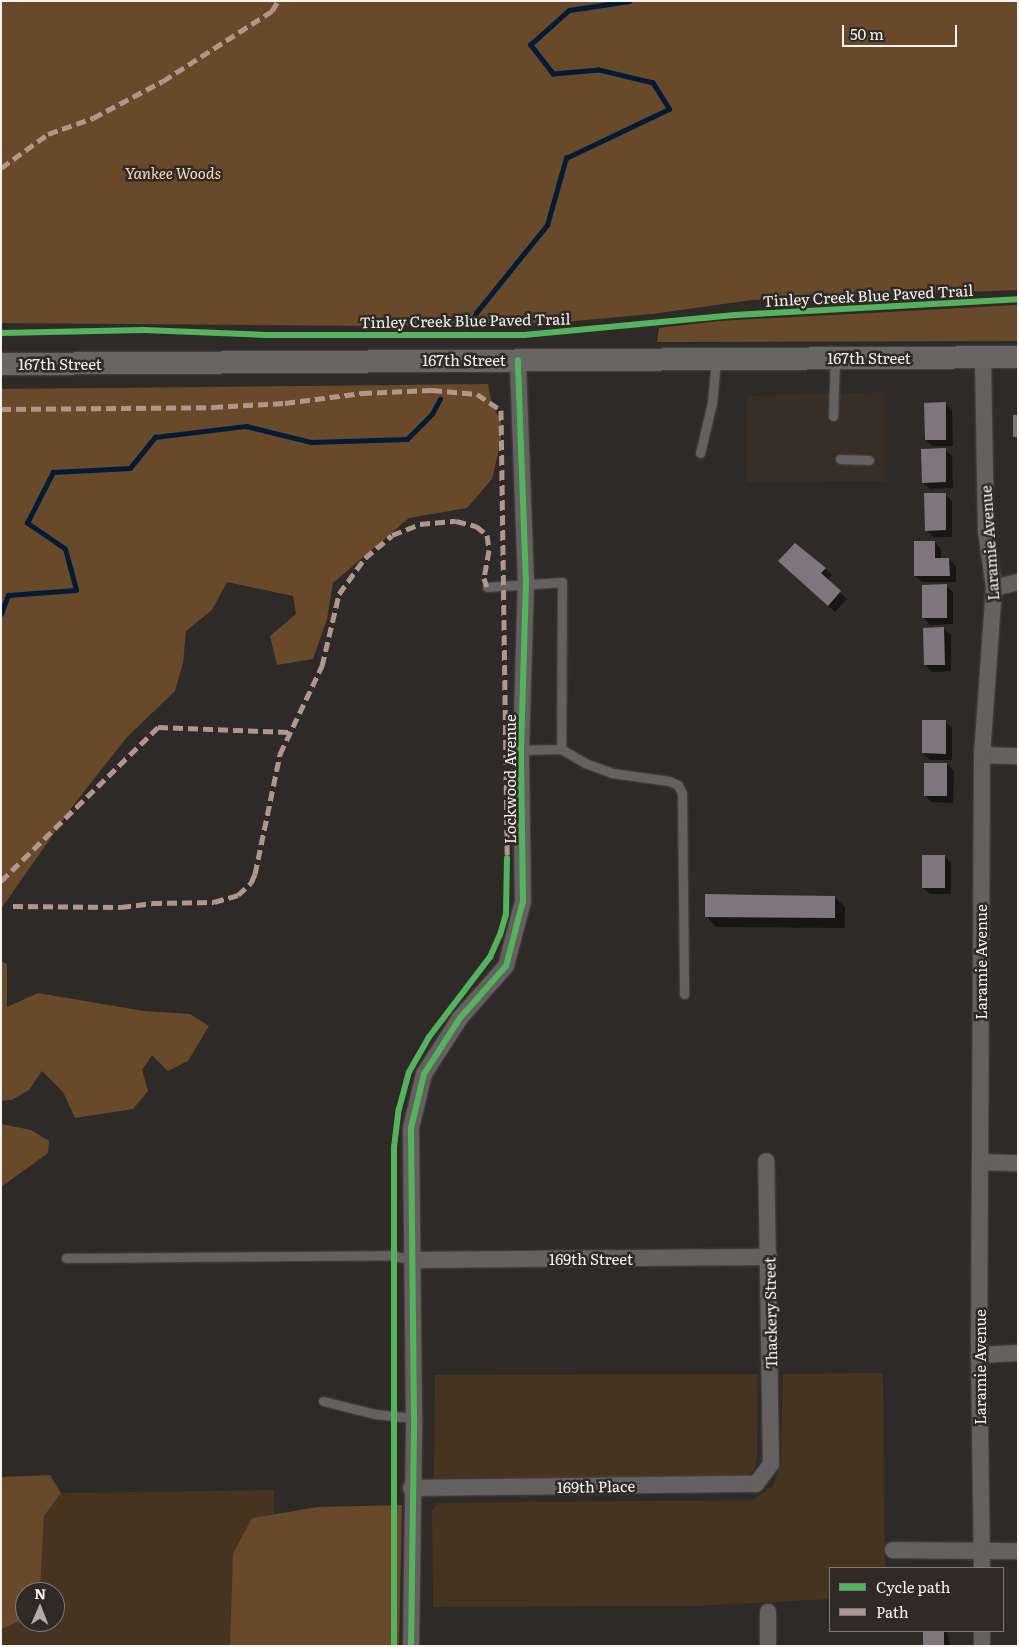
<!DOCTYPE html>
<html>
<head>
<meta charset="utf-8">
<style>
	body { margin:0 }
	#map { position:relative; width:1019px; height:1647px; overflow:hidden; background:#2d2a28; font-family:Literata,serif }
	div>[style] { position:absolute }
	.built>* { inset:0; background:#372e26 }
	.green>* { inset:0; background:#463421 }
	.forest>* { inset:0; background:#684a2b }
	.shadow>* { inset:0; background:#0007 }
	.stream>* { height:4.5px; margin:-2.25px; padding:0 2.25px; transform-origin:2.25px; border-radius:2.25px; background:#041b37 }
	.building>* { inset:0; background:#7f757c }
	.roads { filter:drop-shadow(0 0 1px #4a4847) drop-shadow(0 0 1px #4a4847) }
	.service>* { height:9px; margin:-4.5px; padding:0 4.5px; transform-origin:4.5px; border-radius:4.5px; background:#646160 }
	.minor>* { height:16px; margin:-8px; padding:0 8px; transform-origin:8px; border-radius:8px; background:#646160 }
	.secondary>* { height:22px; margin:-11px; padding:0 11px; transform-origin:11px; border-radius:11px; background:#686565 }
	.quiet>* { height:5px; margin-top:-2.5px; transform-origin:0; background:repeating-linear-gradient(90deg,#b2968c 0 10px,transparent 0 15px) }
	.cycleway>* { height:6px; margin:-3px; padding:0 3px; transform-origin:3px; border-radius:3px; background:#56b35d }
	span { translate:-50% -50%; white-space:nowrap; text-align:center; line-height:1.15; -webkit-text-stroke:5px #2f2a26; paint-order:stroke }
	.park-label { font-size:15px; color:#ffdcba; font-style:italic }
	.street-label { font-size:15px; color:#f7f4f1 }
	.frame { position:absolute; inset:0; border:2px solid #f7f4f1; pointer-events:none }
	.legend { position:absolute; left:829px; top:1567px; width:175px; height:65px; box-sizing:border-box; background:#2f2a26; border:1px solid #7f7b77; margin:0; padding:6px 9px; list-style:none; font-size:15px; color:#f7f4f1 }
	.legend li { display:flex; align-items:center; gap:10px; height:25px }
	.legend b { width:25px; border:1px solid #7f7b77 }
	.north { position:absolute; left:15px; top:1582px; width:50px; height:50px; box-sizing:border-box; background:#2f2a26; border:1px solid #7f7b77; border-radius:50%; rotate:1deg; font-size:14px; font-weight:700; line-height:20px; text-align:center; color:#f7f4f1 }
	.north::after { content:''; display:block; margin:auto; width:18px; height:22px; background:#b0adab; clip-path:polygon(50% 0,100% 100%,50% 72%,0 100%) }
	.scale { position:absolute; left:842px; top:25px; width:115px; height:22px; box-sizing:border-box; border:2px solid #f7f4f1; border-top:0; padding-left:6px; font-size:15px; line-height:18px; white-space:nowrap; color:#f7f4f1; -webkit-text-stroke:4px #2f2a26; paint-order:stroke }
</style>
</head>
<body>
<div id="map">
	<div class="built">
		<div style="clip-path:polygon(887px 392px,887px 481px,747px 482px,747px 396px)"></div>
	</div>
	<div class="green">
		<div style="clip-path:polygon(883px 1373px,885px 1568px,830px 1568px,830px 1599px,696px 1606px,433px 1607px,432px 1511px,438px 1503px,752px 1500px,773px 1486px,781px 1461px,783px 1374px)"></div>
		<div style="clip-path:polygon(758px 1374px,757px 1459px,755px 1469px,745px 1477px,434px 1478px,435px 1375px)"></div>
		<div style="clip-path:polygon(274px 1490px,274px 1514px,252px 1518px,230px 1646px,1px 1646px,1px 1629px,25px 1619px,25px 1622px,55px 1622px,55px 1592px,40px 1592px,44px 1516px,61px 1493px)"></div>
	</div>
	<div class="forest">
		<div style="clip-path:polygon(1px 1px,1018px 1px,1018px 290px,752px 300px,652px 314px,553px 323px,374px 326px,1px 323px)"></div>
		<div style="clip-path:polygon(1018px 305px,1018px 341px,657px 342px,659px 328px,719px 321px)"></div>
		<div style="clip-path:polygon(488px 384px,492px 406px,501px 420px,501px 440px,492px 479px,467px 508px,409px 518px,333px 583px,327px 619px,313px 659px,277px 665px,270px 636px,296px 614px,293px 596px,227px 582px,212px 610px,186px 631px,183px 663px,175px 691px,127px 737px,75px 803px,1px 909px,1px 389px)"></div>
		<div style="clip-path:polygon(1px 961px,7px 964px,7px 1007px,38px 993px,144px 1011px,190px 1014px,209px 1026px,188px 1061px,168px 1071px,152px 1055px,142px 1070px,148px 1091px,133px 1109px,75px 1118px,63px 1092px,42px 1071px,29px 1090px,12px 1100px,1px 1101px)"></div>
		<div style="clip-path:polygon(1px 1124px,31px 1130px,49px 1141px,48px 1153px,1px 1187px)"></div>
		<div style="clip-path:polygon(50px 1475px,61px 1493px,44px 1516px,40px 1592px,25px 1592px,25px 1619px,1px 1629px,1px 1477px)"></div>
		<div style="clip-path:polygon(402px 1505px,399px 1646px,230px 1646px,233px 1554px,252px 1518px,318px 1507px)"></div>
	</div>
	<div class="shadow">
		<div style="clip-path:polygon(945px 403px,952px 410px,953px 446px,933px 446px,926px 440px)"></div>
		<div style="clip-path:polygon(946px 450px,952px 456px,953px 488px,930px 489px,923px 482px)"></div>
		<div style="clip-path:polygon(945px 494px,952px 501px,952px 537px,933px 537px,926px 530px)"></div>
		<div style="clip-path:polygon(935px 542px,941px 549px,941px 560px,949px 559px,956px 566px,956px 582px,922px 582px,915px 576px)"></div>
		<div style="clip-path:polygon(795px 545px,832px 575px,827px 580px,847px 599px,835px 612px,787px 568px)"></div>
		<div style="clip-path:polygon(946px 586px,953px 592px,953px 624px,930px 625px,924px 618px)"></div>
		<div style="clip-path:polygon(944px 629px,951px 635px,951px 671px,932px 672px,925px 665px)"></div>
		<div style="clip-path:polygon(945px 721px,952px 728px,952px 760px,930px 760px,923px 753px)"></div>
		<div style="clip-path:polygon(947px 764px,954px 771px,953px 803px,932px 802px,925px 796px)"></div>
		<div style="clip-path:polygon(945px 856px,951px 863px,951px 894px,930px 894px,923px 888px)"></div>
		<div style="clip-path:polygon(835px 897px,845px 907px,845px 928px,716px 927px,706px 916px)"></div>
		<div style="clip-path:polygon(924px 1631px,947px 1631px,950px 1646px,924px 1646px)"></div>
	</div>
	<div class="stream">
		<div style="left:469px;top:327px;width:16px;rotate:-63deg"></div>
		<div style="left:476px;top:313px;width:113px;rotate:-51.1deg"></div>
		<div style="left:547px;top:225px;width:70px;rotate:-74.2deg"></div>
		<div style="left:566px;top:158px;width:114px;rotate:-25.4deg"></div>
		<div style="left:669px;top:109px;width:31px;rotate:-122deg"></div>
		<div style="left:653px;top:83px;width:56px;rotate:-166.5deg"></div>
		<div style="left:599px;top:70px;width:46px;rotate:175deg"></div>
		<div style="left:553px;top:74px;width:37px;rotate:-128deg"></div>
		<div style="left:530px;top:45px;width:52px;rotate:-41.9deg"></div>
		<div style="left:569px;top:10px;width:61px;rotate:-8.5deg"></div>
		<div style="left:1px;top:614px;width:20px;rotate:-70deg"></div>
		<div style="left:8px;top:595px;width:68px;rotate:-4.2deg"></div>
		<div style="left:76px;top:590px;width:42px;rotate:-105deg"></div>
		<div style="left:65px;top:549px;width:46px;rotate:-145.6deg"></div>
		<div style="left:27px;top:523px;width:57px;rotate:-63deg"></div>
		<div style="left:53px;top:472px;width:77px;rotate:-3deg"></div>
		<div style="left:130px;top:468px;width:40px;rotate:-51deg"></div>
		<div style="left:155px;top:437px;width:92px;rotate:-6.9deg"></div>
		<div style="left:246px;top:426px;width:67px;rotate:13.8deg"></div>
		<div style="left:311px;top:442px;width:96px;rotate:-1.8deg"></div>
		<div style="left:407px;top:439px;width:35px;rotate:-45deg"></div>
		<div style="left:432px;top:414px;width:17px;rotate:-62deg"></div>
	</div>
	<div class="building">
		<div style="clip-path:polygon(946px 402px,946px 440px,925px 440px,924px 403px)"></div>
		<div style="clip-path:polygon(1013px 415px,1018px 415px,1018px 437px,1013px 437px)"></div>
		<div style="clip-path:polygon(946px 448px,946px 482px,922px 483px,921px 449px)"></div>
		<div style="clip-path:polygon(924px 493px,946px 493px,946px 530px,925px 531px)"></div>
		<div style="clip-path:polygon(914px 541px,935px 541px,935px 558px,949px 558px,950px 576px,914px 576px)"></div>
		<div style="clip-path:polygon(795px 543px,826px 568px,821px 573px,841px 591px,828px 606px,778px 561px)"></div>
		<div style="clip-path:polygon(947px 584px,947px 618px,922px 618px,922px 585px)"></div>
		<div style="clip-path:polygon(944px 627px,945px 665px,924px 665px,923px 628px)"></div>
		<div style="clip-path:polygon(922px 720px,946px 720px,946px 754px,922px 753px)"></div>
		<div style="clip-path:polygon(924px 763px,947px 763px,947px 796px,924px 796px)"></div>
		<div style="clip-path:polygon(922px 855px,945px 855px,945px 888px,922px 888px)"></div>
		<div style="clip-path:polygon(705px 894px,835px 896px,835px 918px,705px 917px)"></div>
		<div style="clip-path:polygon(923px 1631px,944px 1631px,944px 1646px,923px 1646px)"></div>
	</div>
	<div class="roads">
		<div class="service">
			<div style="left:833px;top:416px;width:58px;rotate:-88deg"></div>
			<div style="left:700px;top:453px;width:51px;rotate:-76.5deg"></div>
			<div style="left:712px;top:403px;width:43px;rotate:-84.7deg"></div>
			<div style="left:840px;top:459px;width:29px;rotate:2deg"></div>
			<div style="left:487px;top:587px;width:75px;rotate:-3.8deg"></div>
			<div style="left:562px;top:582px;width:167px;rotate:90.3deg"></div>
			<div style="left:561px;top:749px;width:40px;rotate:178.6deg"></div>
			<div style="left:561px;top:749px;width:28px;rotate:30deg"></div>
			<div style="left:585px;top:763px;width:29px;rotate:20deg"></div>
			<div style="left:612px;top:773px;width:58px;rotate:8deg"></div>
			<div style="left:669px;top:781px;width:10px;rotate:24deg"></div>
			<div style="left:678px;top:785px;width:9px;rotate:63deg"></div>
			<div style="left:682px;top:793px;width:201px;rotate:89.4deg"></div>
			<div style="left:66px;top:1258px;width:324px;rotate:-0.5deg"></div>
			<div style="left:390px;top:1255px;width:24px;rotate:12deg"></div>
			<div style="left:323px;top:1401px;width:54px;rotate:14deg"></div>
			<div style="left:375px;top:1414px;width:39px;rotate:6deg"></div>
		</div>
		<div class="minor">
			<div style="left:994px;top:588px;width:25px;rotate:-14deg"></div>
			<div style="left:982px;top:755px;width:36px;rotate:2deg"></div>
			<div style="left:980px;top:1162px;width:38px;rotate:2deg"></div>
			<div style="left:413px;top:1260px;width:356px;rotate:-0.5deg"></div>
			<div style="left:979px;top:1355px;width:39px;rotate:-3deg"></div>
			<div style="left:411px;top:1488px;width:345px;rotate:-0.7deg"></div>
			<div style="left:756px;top:1484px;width:25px;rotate:-53deg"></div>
			<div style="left:771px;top:1464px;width:303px;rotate:-90.9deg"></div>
			<div style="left:893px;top:1550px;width:125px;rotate:0.5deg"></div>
			<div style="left:982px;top:1568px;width:213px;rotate:-90.8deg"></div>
			<div style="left:979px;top:1355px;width:600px;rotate:-89.71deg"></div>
			<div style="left:982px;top:755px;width:167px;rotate:-85.9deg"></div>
			<div style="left:994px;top:588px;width:58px;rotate:-98deg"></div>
			<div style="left:986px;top:531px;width:174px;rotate:-91deg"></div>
			<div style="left:411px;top:1646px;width:228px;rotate:-89.2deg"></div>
			<div style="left:414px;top:1418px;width:290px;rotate:-90.6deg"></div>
			<div style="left:411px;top:1128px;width:56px;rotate:-76.5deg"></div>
			<div style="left:424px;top:1074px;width:67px;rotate:-57.3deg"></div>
			<div style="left:460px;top:1018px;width:69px;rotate:-48.5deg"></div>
			<div style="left:506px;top:966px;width:67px;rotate:-75.3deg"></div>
			<div style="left:523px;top:901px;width:151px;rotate:-90.8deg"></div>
			<div style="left:521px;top:750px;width:167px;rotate:-88.3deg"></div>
			<div style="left:526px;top:583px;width:223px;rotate:-92.1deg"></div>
			<div style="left:768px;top:1646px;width:34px;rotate:-90deg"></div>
			<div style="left:982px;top:1646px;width:15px;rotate:-90deg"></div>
		</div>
		<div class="secondary">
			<div style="left:1px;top:364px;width:1017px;rotate:-0.39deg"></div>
		</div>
	</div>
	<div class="quiet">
		<div style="left:1px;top:168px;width:58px;rotate:-35.9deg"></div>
		<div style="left:48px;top:134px;width:48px;rotate:-19.6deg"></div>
		<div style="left:93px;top:118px;width:79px;rotate:-27.9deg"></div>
		<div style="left:163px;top:81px;width:130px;rotate:-32.7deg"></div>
		<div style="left:272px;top:11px;width:12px;rotate:-59deg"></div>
		<div style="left:1px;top:409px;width:212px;rotate:-0.5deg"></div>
		<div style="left:213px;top:407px;width:72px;rotate:-3.2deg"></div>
		<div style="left:285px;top:403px;width:78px;rotate:-7.4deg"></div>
		<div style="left:362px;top:393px;width:70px;rotate:-2.5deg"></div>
		<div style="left:432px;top:390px;width:45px;rotate:5.1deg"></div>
		<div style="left:477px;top:394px;width:29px;rotate:34deg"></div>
		<div style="left:501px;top:410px;width:448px;rotate:89.2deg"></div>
		<div style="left:1px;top:881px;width:220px;rotate:-44.4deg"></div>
		<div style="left:158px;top:727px;width:132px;rotate:2.2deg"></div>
		<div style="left:13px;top:906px;width:108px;rotate:0.5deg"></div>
		<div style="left:121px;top:907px;width:31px;rotate:-7deg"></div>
		<div style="left:152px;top:903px;width:62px;rotate:-0.9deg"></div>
		<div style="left:214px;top:902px;width:25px;rotate:-16deg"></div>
		<div style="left:238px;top:895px;width:18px;rotate:-43deg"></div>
		<div style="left:251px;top:883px;width:10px;rotate:-66deg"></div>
		<div style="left:255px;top:874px;width:123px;rotate:-78.2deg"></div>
		<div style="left:280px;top:754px;width:98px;rotate:-64.5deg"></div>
		<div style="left:322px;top:666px;width:74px;rotate:-76.7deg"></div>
		<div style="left:339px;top:594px;width:44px;rotate:-54.2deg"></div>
		<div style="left:365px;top:558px;width:35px;rotate:-40deg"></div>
		<div style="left:392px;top:535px;width:30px;rotate:-21deg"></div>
		<div style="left:420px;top:524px;width:36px;rotate:-5deg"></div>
		<div style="left:456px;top:521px;width:21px;rotate:14deg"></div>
		<div style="left:476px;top:526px;width:14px;rotate:39deg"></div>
		<div style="left:487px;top:535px;width:15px;rotate:82deg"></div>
		<div style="left:489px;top:550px;width:28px;rotate:100deg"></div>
		<div style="left:484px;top:578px;width:9px;rotate:72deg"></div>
	</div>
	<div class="cycleway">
		<div style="left:1px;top:333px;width:143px;rotate:-1.2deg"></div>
		<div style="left:144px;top:330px;width:122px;rotate:2.3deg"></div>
		<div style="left:266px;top:335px;width:258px"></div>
		<div style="left:524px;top:335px;width:212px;rotate:-5.4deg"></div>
		<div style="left:735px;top:315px;width:283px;rotate:-3.2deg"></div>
		<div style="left:394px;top:1646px;width:499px;rotate:-90deg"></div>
		<div style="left:394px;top:1147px;width:38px;rotate:-83deg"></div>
		<div style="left:399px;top:1109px;width:38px;rotate:-75deg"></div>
		<div style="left:409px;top:1072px;width:40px;rotate:-60.3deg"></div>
		<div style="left:429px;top:1037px;width:101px;rotate:-52.7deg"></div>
		<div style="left:490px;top:957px;width:24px;rotate:-66deg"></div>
		<div style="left:500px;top:935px;width:22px;rotate:-74deg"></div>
		<div style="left:506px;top:914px;width:56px;rotate:-89deg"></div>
		<div style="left:411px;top:1646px;width:228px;rotate:-89.2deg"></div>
		<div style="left:414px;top:1418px;width:290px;rotate:-90.6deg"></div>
		<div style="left:411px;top:1128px;width:56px;rotate:-76.5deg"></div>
		<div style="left:424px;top:1074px;width:67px;rotate:-57.3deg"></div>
		<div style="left:460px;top:1018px;width:69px;rotate:-48.5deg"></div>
		<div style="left:506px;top:966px;width:67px;rotate:-75.3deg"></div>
		<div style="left:523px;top:901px;width:151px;rotate:-90.8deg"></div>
		<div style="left:521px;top:750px;width:167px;rotate:-88.3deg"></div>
		<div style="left:526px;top:583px;width:223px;rotate:-92.1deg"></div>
	</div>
	<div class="park-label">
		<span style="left:173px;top:173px">Yankee Woods</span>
	</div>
	<div class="street-label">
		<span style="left:868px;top:295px;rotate:-3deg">Tinley Creek Blue Paved Trail</span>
		<span style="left:465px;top:320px;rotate:-1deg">Tinley Creek Blue Paved Trail</span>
		<span style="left:869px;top:358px">167th Street</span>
		<span style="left:464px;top:360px">167th Street</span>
		<span style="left:60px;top:364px">167th Street</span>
		<span style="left:989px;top:543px;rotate:-94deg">Laramie Avenue</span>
		<span style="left:510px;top:779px;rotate:-90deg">Lockwood Avenue</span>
		<span style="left:981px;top:962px;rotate:-90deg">Laramie Avenue</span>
		<span style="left:591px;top:1259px">169th Street</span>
		<span style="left:770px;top:1313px;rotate:-91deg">Thackery Street</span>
		<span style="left:980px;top:1367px;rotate:-90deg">Laramie Avenue</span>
		<span style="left:596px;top:1486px;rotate:-1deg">169th Place</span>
	</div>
	<div class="frame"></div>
	<ul class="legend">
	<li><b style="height:6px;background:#56b35d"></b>Cycle path</li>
	<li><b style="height:6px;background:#b2968c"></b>Path</li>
	</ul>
	<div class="north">N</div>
	<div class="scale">50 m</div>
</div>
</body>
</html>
